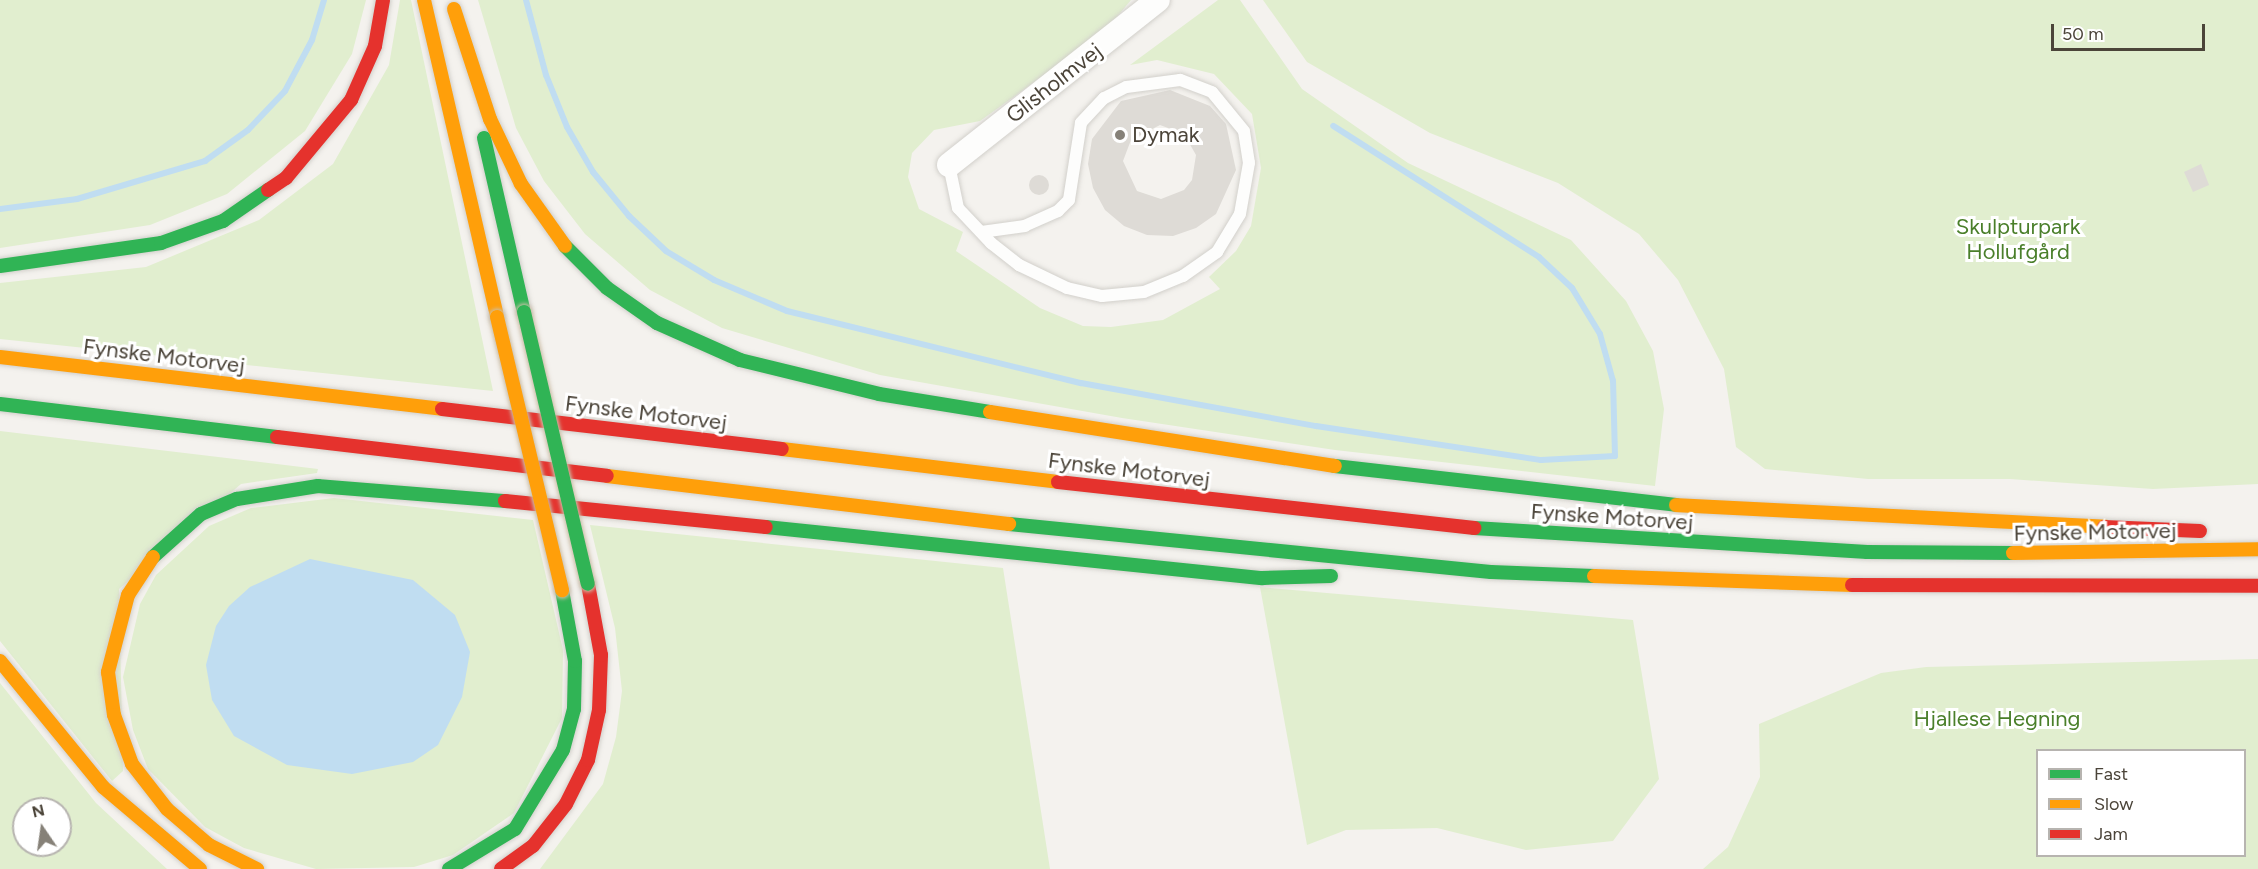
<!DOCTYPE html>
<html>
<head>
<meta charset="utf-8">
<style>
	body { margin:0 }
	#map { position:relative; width:2258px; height:869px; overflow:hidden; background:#f4f2ee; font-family:Figtree,sans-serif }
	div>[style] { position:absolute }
	.green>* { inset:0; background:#e1eecf }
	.water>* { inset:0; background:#c0ddf1 }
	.stream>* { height:6px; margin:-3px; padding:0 3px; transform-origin:3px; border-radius:3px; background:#c0ddf1 }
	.building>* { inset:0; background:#dedbd6 }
	.round { border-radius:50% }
	.roads { filter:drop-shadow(0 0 2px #d2d0cb) drop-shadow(0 0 2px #d2d0cb) }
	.lane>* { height:12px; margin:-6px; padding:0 6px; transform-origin:6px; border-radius:6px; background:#fdfdfc }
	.street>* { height:24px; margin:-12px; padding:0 12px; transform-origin:12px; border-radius:12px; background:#fdfdfc }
	.fast>* { height:14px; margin:-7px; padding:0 7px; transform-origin:7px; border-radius:7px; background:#30b455 }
	.slow>* { height:14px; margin:-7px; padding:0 7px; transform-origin:7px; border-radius:7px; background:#ff9f0a }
	.jam>* { height:14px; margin:-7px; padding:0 7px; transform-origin:7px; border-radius:7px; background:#e5322d }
	.bridges { filter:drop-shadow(0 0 2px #ccbfa9) drop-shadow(0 0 2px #ccbfa9) }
	.fast-bridge>* { height:14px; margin:-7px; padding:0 7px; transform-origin:7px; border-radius:7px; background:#30b455 }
	.slow-bridge>* { height:14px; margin:-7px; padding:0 7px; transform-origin:7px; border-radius:7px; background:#ff9f0a }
	.dots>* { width:16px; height:16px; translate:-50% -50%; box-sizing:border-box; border:3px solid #fff; border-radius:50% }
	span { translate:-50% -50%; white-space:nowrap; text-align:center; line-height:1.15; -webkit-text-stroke:6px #fff; paint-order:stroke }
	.street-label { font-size:22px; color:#4b4439 }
	.poi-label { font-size:22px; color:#4b4439 }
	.left { translate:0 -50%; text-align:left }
	.park-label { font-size:22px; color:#4a7f2a }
	.legend { position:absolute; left:2036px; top:749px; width:210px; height:108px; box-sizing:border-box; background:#fff; border:2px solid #b7b4b0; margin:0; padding:8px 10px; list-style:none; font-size:18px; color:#4b4439 }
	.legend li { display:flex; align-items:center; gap:12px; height:30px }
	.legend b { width:30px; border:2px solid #b7b4b0 }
	.north { position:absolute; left:12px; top:797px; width:60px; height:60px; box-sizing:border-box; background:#fff; border:2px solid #b7b4b0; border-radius:50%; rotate:347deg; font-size:16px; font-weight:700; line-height:24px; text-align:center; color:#4b4439 }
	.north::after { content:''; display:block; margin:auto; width:21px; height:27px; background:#868178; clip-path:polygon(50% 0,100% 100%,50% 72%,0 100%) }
	.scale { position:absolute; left:2051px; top:24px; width:154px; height:27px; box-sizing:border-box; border:3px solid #4b4439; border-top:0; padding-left:8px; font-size:18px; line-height:21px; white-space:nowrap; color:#4b4439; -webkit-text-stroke:4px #fff; paint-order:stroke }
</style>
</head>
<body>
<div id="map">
	<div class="green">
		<div style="clip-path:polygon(0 0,366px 0,352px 54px,305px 131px,227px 194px,150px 225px,0 248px)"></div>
		<div style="clip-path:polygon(400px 0,411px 0,493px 391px,0 339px,0 283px,146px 267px,259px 220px,333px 164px,389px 65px)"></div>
		<div style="clip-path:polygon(478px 0,1131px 0,1105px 31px,980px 121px,934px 130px,912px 153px,908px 177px,919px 209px,963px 232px,956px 251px,1040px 308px,1083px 326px,1111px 327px,1163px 320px,1220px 289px,1209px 277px,1236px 251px,1251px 226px,1261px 168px,1252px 114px,1214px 74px,1157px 60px,1130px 65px,1218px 0,1240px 0,1302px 89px,1408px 163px,1571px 240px,1626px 301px,1653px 351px,1664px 409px,1655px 486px,1335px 450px,1122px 418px,880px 375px,722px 328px,650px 290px,585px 234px,544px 181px,516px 128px)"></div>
		<div style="clip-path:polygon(1263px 0,2258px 0,2258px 484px,2153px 489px,2010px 479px,1868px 479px,1765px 469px,1736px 447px,1724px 369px,1678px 280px,1639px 234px,1558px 183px,1430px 133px,1307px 62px)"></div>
		<div style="clip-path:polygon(0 431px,318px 469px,317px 473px,241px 484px,119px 589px,123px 771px,112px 781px,0 641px)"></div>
		<div style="clip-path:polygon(334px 498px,533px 520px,563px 650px,562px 718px,514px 813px,453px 855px,414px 867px,316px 869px,244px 848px,205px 827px,148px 769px,133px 730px,123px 677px,140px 604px,156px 575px,209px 526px,251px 508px)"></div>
		<div style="clip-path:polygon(590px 525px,1003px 568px,1050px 869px,540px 869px,603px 784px,616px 737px,622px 691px,615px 628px)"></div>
		<div style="clip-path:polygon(1260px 587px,1633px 620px,1659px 779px,1613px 841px,1526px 850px,1437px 828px,1346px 830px,1307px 845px)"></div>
		<div style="clip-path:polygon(evenodd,2258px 659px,2258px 869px,1703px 869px,1728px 847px,1760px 777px,1759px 724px,1881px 673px,1926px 667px,2258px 659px,2038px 750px,2244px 750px,2244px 856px,2038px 856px,2038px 750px)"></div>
		<div style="clip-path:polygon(evenodd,0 683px,96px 803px,167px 869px,0 869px,0 683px,24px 809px,60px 809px,60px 845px,24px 845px,24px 809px)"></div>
	</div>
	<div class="water">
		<div style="clip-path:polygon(310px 559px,413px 580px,455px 615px,470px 652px,462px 697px,438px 745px,413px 762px,352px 774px,287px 765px,234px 736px,212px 700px,206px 665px,216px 626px,229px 606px,250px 587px)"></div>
	</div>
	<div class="stream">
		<div style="left:526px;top:0;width:78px;rotate:75.1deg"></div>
		<div style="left:546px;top:75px;width:56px;rotate:68deg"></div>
		<div style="left:567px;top:127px;width:52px;rotate:60deg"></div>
		<div style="left:593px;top:172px;width:57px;rotate:50.7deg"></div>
		<div style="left:629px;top:216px;width:51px;rotate:43.4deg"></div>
		<div style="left:666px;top:251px;width:56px;rotate:31.1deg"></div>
		<div style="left:714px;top:280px;width:79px;rotate:23deg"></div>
		<div style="left:787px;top:311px;width:303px;rotate:13.8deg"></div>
		<div style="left:1081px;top:383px;width:239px;rotate:10.4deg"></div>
		<div style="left:1316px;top:426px;width:228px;rotate:8.6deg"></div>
		<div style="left:1541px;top:460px;width:74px;rotate:-3.1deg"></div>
		<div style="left:1615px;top:456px;width:75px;rotate:-91.5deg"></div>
		<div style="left:1613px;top:381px;width:49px;rotate:-105.5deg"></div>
		<div style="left:1600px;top:334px;width:54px;rotate:-121.3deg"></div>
		<div style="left:1572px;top:288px;width:45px;rotate:-136.8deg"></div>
		<div style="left:1539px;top:257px;width:244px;rotate:-147.5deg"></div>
		<div style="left:0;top:209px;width:78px;rotate:-7.4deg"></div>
		<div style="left:77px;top:199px;width:134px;rotate:-16.5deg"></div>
		<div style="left:205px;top:161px;width:53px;rotate:-35.8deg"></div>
		<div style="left:248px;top:130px;width:54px;rotate:-46.5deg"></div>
		<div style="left:285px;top:91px;width:58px;rotate:-62.1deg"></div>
		<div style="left:312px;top:40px;width:42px;rotate:-73.3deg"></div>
	</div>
	<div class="building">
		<div style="clip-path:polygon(evenodd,1170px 90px,1210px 106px,1226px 124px,1236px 170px,1216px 214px,1196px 228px,1173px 236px,1147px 235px,1124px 226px,1105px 210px,1093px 188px,1088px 164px,1092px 139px,1121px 101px,1170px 90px,1160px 125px,1184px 134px,1196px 155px,1192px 180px,1184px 190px,1161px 199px,1137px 191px,1123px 161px,1131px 140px,1160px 125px)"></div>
		<div style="clip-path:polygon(2201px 164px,2209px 185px,2193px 192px,2184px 172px)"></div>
		<div class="round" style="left:1029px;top:175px;width:20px;height:20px"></div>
	</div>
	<div class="roads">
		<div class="lane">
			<div style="left:949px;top:165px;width:44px;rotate:78.2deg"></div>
			<div style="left:958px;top:208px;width:48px;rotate:46.7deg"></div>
			<div style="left:991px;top:243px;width:36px;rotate:38deg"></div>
			<div style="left:1019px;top:265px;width:53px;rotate:25.6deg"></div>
			<div style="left:1067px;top:288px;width:36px;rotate:13deg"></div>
			<div style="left:1102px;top:296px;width:42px;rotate:-5.4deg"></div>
			<div style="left:1144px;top:292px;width:42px;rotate:-22.3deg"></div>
			<div style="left:1183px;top:276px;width:42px;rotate:-35.2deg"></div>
			<div style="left:1217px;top:252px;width:44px;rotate:-58.8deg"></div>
			<div style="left:1240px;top:214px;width:52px;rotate:-80deg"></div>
			<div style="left:1249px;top:163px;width:32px;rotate:-99deg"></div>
			<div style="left:1244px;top:131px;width:50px;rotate:-129.4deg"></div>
			<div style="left:1212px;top:92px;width:34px;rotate:-159deg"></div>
			<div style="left:1180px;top:80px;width:54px;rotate:172.6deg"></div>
			<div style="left:1126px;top:87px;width:25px;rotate:153deg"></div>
			<div style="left:1104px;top:98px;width:34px;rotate:133deg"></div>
			<div style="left:1081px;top:123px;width:78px;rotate:98.9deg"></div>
			<div style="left:1069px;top:200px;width:16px;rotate:135deg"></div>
			<div style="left:1058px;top:211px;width:36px;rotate:156deg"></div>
			<div style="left:1025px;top:226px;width:44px;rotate:172.2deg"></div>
		</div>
		<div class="street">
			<div style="left:949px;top:165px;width:266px;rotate:-38.3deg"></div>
		</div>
		<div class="fast">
			<div style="left:484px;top:138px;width:179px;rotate:77.1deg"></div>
			<div style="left:565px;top:246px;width:59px;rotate:45deg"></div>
			<div style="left:607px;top:288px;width:61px;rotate:35deg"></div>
			<div style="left:657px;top:323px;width:91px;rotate:24deg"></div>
			<div style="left:740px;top:360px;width:143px;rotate:13.7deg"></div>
			<div style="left:879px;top:394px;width:112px;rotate:9.2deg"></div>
			<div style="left:0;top:266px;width:163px;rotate:-8.1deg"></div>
			<div style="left:161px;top:243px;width:66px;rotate:-19.5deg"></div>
			<div style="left:223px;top:221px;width:55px;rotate:-34.6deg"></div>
			<div style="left:0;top:404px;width:279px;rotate:6.8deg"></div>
			<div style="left:1335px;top:466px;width:343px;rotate:6.5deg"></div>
			<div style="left:1009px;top:524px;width:484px;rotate:5.7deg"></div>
			<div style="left:1491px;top:572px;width:103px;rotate:2.2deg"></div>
			<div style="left:766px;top:527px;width:499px;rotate:5.9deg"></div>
			<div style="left:1262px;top:578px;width:69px;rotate:-1.7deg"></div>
			<div style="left:1474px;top:528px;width:394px;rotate:3.5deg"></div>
			<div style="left:1867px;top:552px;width:146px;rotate:0.4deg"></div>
			<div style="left:153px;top:557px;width:64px;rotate:-41.9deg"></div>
			<div style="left:201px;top:514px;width:39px;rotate:-23deg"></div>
			<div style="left:237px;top:499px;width:82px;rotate:-9.1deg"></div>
			<div style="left:318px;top:486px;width:188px;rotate:4.6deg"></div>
			<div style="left:449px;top:869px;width:77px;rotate:-31.2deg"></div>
			<div style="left:515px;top:829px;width:92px;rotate:-58.7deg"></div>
			<div style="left:563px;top:750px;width:42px;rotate:-75deg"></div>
			<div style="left:574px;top:709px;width:48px;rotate:-88.8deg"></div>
			<div style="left:575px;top:661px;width:72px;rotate:-100.4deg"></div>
		</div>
		<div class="slow">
			<div style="left:424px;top:0;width:325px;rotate:77deg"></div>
			<div style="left:454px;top:9px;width:116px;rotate:71.9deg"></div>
			<div style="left:490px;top:119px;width:72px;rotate:64.5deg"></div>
			<div style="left:521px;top:184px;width:76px;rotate:54.6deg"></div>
			<div style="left:0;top:357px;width:445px;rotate:6.7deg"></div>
			<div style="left:990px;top:412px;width:349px;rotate:8.9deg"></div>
			<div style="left:782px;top:449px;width:278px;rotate:6.8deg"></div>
			<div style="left:607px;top:476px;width:405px;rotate:6.8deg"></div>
			<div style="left:1676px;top:505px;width:429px;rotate:2.9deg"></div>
			<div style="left:2013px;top:553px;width:245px;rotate:-0.9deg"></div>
			<div style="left:153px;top:557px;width:45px;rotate:123.3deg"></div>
			<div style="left:128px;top:595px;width:80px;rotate:104.6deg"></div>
			<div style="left:108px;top:672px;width:43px;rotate:82.1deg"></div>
			<div style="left:114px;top:715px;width:52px;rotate:69.8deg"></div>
			<div style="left:132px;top:764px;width:57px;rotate:52.1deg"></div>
			<div style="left:167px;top:809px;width:55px;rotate:40.6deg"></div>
			<div style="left:209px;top:845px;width:54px;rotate:26.6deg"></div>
			<div style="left:1594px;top:576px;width:258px;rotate:2deg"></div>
			<div style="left:0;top:661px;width:163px;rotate:50.7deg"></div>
			<div style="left:103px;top:787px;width:127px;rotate:40.2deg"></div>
		</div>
		<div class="jam">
			<div style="left:268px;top:190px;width:22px;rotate:-34deg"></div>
			<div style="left:286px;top:178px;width:102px;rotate:-50.2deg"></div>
			<div style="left:351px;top:100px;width:59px;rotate:-66deg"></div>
			<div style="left:375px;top:46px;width:47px;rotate:-80.1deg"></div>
			<div style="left:442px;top:409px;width:342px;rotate:6.7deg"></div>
			<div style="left:277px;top:437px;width:332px;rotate:6.7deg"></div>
			<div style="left:1058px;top:482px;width:419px;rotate:6.3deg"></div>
			<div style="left:505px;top:501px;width:262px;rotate:5.7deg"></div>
			<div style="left:2104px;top:527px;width:96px;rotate:2.4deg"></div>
			<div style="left:1852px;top:585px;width:406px;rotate:0.1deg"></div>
			<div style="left:501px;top:869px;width:39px;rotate:-36deg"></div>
			<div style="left:533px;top:846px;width:53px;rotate:-51.8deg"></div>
			<div style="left:566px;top:804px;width:49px;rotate:-63.4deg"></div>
			<div style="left:588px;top:760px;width:51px;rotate:-77.6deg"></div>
			<div style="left:599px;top:710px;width:55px;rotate:-87.9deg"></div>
			<div style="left:601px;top:655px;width:72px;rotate:-100.4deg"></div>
		</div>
	</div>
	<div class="bridges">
		<div class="fast-bridge">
			<div style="left:524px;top:312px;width:279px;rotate:76.8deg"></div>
		</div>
		<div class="slow-bridge">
			<div style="left:497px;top:317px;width:281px;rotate:76.6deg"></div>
		</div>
	</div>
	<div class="dots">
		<div style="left:1120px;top:135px;background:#868178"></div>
	</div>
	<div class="street-label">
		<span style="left:1054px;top:83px;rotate:-38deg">Glisholmvej</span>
		<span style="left:164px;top:356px;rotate:7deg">Fynske Motorvej</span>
		<span style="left:646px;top:413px;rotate:7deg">Fynske Motorvej</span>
		<span style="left:1129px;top:470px;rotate:7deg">Fynske Motorvej</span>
		<span style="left:1612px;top:517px;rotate:4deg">Fynske Motorvej</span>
		<span style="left:2095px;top:532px;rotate:-1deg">Fynske Motorvej</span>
	</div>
	<div class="poi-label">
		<span class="left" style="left:1132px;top:135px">Dymak</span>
	</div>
	<div class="park-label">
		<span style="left:2018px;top:239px">Skulpturpark<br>Hollufgård</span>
		<span style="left:1997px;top:719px">Hjallese Hegning</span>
	</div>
	<ul class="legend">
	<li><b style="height:8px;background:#30b455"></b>Fast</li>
	<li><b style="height:8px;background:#ff9f0a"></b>Slow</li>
	<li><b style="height:8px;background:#e5322d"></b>Jam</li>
	</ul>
	<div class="north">N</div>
	<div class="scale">50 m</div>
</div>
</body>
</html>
